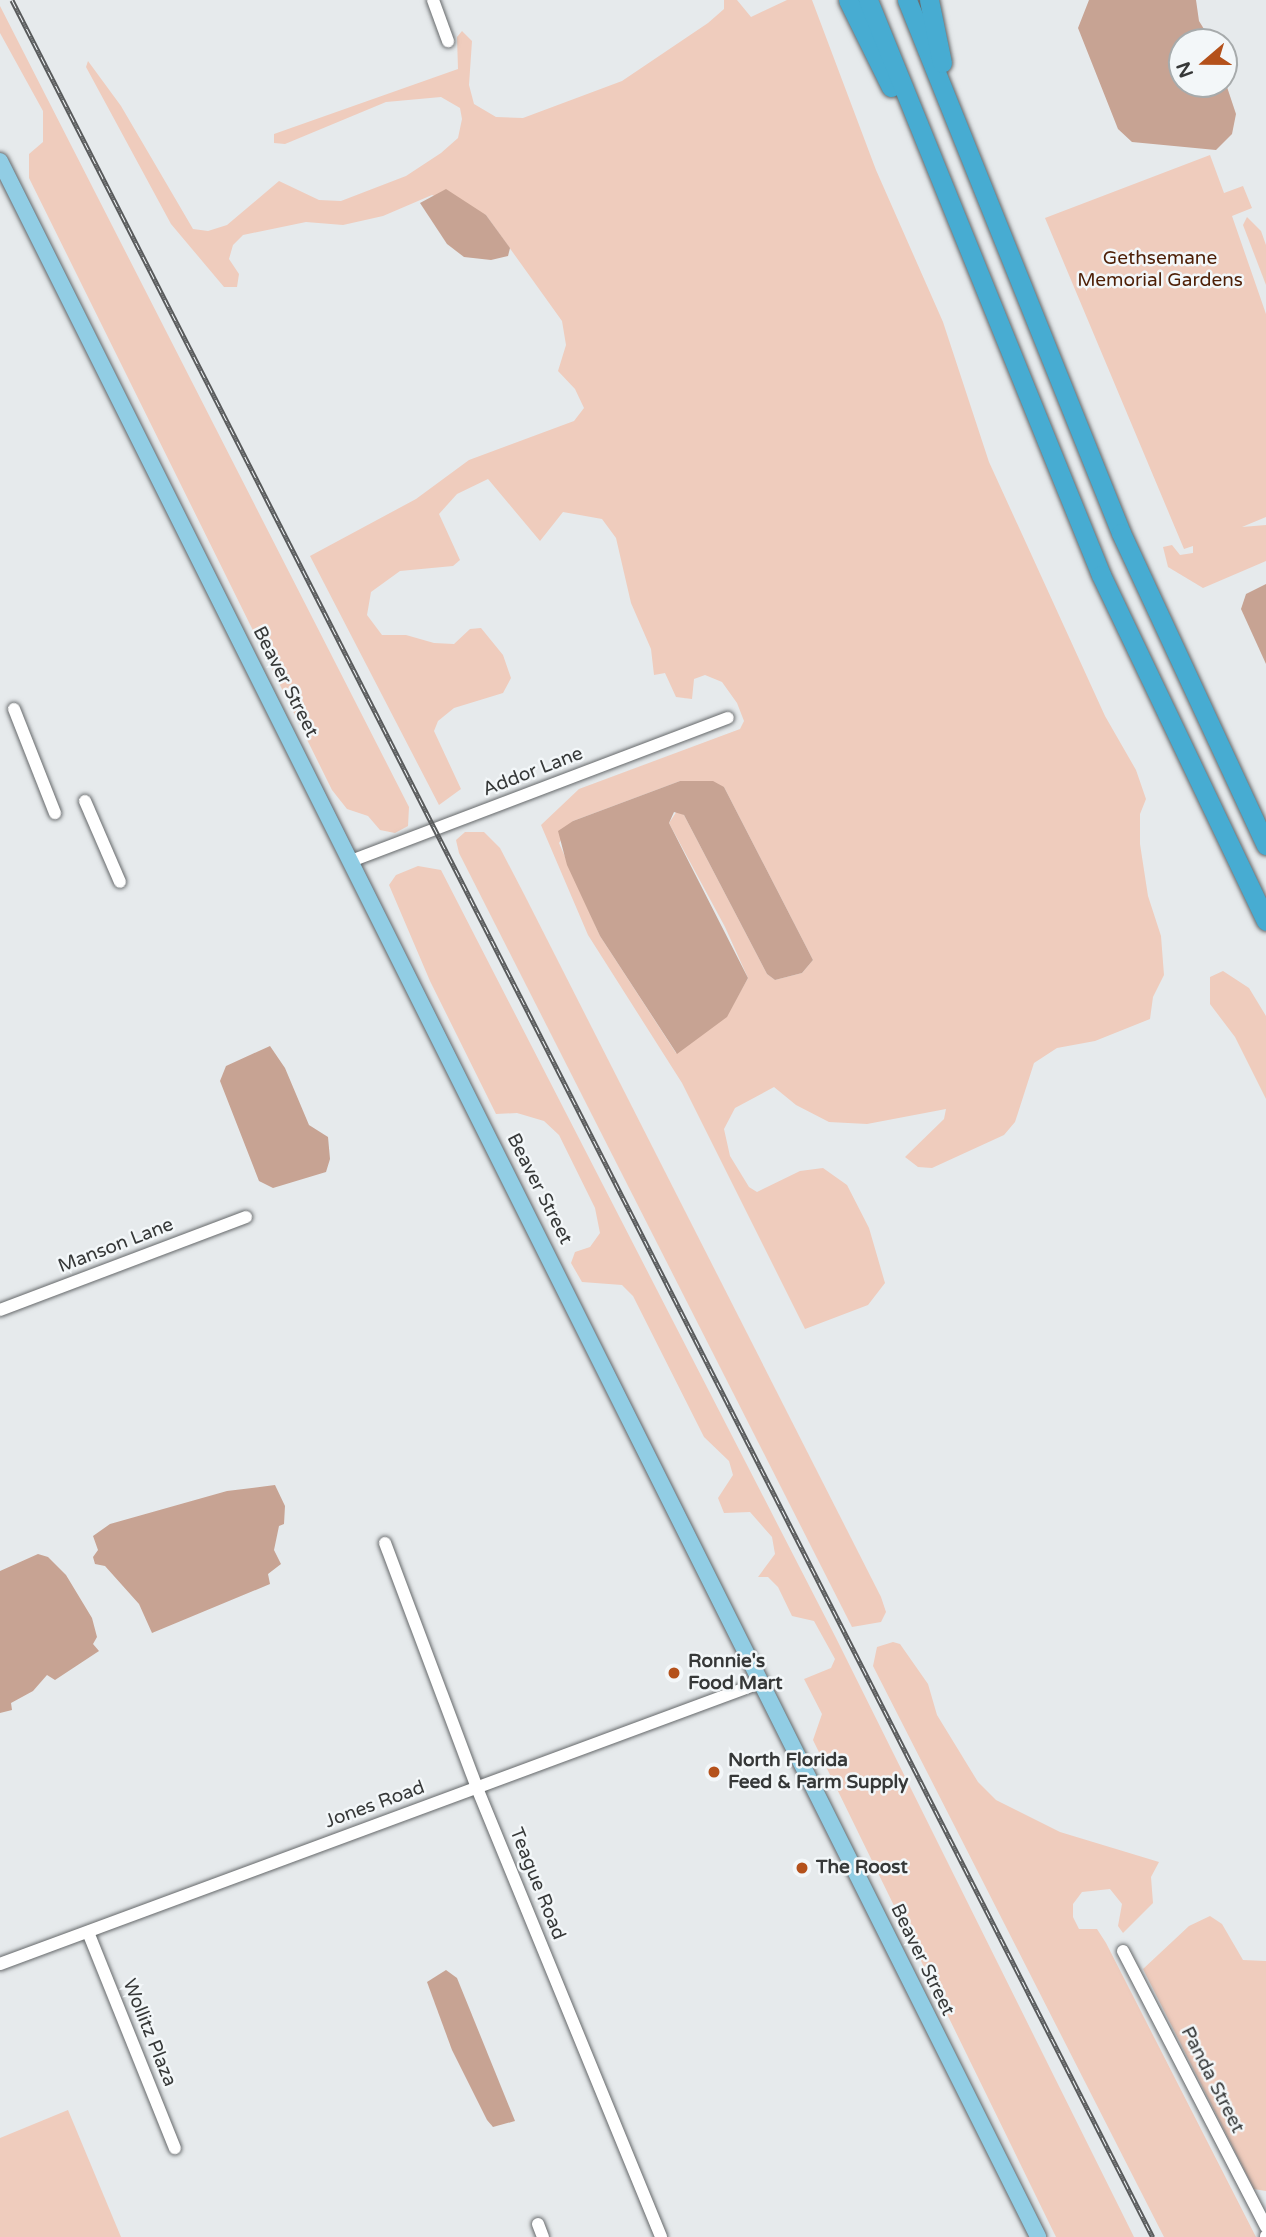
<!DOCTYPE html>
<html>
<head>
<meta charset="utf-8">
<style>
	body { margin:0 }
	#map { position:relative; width:1266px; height:2237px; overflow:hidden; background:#e6eaec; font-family:"Varela Round",sans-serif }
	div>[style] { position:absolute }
	.green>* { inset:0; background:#efccbd }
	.water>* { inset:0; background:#c7a393 }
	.roads { filter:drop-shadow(0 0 2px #65686a) drop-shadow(0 0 2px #65686a) }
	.minor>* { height:12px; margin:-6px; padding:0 6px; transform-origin:6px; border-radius:6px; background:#fff }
	.major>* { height:16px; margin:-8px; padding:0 8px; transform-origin:8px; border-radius:8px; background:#91cde4 }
	.highway>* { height:19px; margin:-9.5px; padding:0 9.5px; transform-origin:9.5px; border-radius:9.5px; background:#47acd2 }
	.rail>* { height:5px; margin-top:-2.5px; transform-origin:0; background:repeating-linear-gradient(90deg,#f3f7f9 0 8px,#595b5c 0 16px); box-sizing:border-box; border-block:2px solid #595b5c }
	.dots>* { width:19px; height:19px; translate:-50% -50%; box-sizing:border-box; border:4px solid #f3f7f9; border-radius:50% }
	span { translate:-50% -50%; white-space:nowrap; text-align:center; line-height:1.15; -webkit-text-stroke:5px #f3f7f9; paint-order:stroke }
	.park-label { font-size:19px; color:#4e1f06 }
	.street-label { font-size:19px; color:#363838 }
	.poi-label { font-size:19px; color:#363838; font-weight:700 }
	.left { translate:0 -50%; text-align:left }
	.north { position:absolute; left:1168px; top:28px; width:70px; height:70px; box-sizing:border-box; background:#f3f7f9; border:2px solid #a7abac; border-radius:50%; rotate:250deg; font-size:19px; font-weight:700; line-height:28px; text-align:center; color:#363838 }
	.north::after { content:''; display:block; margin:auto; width:24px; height:32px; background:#b4511b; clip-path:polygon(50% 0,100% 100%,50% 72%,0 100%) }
</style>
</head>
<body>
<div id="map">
	<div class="green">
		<div style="clip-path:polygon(evenodd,724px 0,737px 0,751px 17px,787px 0,812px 0,876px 170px,943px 322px,989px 462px,1105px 716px,1136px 770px,1146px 799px,1140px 814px,1140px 844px,1148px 896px,1161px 936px,1164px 975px,1153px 997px,1150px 1019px,1095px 1041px,1057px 1048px,1034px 1063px,1015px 1122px,1004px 1135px,932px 1168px,918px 1167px,905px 1157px,944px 1119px,946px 1109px,867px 1124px,829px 1122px,796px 1105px,774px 1087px,735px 1108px,724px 1129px,730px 1156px,749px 1187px,757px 1192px,800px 1171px,823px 1168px,847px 1185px,869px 1228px,885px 1283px,868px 1305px,805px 1329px,682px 1083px,588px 935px,541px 825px,579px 789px,740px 729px,744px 721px,737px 703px,722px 682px,705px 675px,694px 679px,692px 699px,676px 697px,665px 673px,654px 675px,651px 649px,631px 603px,616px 538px,602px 519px,563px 512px,540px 541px,488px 479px,457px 494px,439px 514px,460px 560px,453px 566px,400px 571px,371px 592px,367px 615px,382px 635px,406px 635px,434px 643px,454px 644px,470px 629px,481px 628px,503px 655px,511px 678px,503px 693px,454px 708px,438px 721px,434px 731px,461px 789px,439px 805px,310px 556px,416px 499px,469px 460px,574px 421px,584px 408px,575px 389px,558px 371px,566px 345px,562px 321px,486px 215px,432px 195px,383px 216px,343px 225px,306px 222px,243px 235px,233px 245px,229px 259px,239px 274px,237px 287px,224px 287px,171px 224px,86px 67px,88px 61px,121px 106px,193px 229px,208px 231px,227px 225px,279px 181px,319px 200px,341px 201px,406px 176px,441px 153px,458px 138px,462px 119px,460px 108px,441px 97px,386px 102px,285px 144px,274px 143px,274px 134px,458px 69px,457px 37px,462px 31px,472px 41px,469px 85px,474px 104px,496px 117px,523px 118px,622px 81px,708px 23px,724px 9px,724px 0,680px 781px,724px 787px,813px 960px,802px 973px,775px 980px,767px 974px,684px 815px,677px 811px,669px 823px,725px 927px,748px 978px,730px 1010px,676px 1053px,600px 936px,559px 843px,573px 821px,680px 781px)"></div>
		<div style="clip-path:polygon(0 6px,409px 807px,408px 826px,395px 833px,380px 830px,368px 816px,347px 809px,332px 790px,29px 178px,29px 154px,43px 142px,43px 111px,0 33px)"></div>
		<div style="clip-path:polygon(1210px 155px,1224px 193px,1243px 186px,1252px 208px,1232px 216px,1266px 314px,1266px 517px,1242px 527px,1266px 525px,1266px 561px,1203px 588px,1168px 567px,1163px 547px,1172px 545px,1180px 555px,1193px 553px,1193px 546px,1184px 549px,1045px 218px)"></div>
		<div style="clip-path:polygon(1247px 217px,1261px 231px,1266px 245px,1266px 285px,1243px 225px)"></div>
		<div style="clip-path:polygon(465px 832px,484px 832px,500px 848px,525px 896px,881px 1597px,886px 1612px,881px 1622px,852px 1627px,459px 853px,456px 840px)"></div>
		<div style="clip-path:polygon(418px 866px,441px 870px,836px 1638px,1134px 2237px,1056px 2237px,813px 1740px,822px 1714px,804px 1679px,831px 1668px,835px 1659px,814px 1621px,792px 1616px,778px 1587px,768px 1577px,758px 1577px,775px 1554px,772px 1537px,750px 1512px,724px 1513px,718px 1498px,733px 1475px,729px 1461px,704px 1437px,633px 1296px,622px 1285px,582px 1282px,571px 1263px,575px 1252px,590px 1247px,600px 1233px,595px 1208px,559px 1135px,544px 1121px,517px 1113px,496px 1114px,430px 981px,389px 885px,396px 875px)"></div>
		<div style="clip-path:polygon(1223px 971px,1249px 988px,1266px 1016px,1266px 1099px,1235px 1037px,1210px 1004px,1210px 977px)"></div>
		<div style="clip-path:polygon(893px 1642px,900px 1644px,928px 1684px,937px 1715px,978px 1782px,996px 1800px,1060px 1832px,1159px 1862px,1151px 1877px,1153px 1903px,1123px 1933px,1118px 1926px,1122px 1904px,1110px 1889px,1082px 1892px,1073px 1904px,1073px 1917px,1079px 1929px,1097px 1929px,1106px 1943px,1256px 2237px,1164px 2237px,873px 1666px,877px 1647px)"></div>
		<div style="clip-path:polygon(1210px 1916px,1222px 1924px,1243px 1960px,1266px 1961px,1266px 2191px,1254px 2189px,1143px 1969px,1189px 1926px)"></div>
		<div style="clip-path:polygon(68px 2110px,121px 2237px,0 2237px,0 2138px)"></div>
	</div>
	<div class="water">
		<div style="clip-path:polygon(1089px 0,1196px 0,1199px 21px,1212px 42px,1182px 42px,1182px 84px,1224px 84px,1224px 78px,1236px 114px,1232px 134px,1216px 150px,1132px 142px,1118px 129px,1078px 28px)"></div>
		<div style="clip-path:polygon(446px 189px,486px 215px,510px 248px,508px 256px,491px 260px,464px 257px,447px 244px,420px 203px)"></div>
		<div style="clip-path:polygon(1266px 584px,1266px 664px,1241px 609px,1246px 594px)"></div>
		<div style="clip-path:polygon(680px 781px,713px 781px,724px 787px,813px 960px,802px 973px,775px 980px,767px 974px,684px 815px,674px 812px,669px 823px,748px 978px,727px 1017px,677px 1054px,600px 936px,567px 865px,558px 831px,573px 821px)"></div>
		<div style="clip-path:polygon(270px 1046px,285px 1068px,309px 1125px,328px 1137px,330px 1159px,326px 1172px,273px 1188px,259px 1181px,220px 1081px,226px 1066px)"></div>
		<div style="clip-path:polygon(275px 1485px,285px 1506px,284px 1524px,279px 1526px,274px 1550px,281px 1564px,268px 1574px,270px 1584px,152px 1633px,139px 1604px,105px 1566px,95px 1564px,93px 1557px,98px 1550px,93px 1536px,110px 1524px,227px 1491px)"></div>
		<div style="clip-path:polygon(38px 1554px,48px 1557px,66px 1575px,92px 1618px,97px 1637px,93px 1644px,99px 1651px,55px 1680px,47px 1675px,33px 1691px,11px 1703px,12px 1710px,0 1713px,0 1571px)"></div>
		<div style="clip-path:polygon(446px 1970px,457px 1978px,515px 2121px,493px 2127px,487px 2120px,452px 2050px,427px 1982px)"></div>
	</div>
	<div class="roads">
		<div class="minor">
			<div style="left:433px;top:0;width:44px;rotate:69.9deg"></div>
			<div style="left:14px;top:709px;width:112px;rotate:68.5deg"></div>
			<div style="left:85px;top:801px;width:88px;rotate:66.6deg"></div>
			<div style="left:351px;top:861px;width:403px;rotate:-20.8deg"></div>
			<div style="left:0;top:1310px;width:263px;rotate:-20.7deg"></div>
			<div style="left:385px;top:1543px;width:262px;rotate:69.4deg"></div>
			<div style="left:477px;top:1788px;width:485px;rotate:67.7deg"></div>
			<div style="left:88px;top:1932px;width:233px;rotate:68.1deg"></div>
			<div style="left:1123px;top:1951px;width:311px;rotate:62.6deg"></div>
			<div style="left:0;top:1964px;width:813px;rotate:-20.31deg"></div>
			<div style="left:538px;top:2224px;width:14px;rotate:69deg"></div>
			<div style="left:1266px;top:2237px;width:1px;rotate:-90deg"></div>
		</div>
		<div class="major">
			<div style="left:0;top:161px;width:2321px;rotate:63.43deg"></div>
		</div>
		<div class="highway">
			<div style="left:848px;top:0;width:97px;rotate:63.7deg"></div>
			<div style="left:868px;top:0;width:620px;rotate:67.94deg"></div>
			<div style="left:1101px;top:575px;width:383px;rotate:64.5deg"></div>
			<div style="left:907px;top:0;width:574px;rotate:68.12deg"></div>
			<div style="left:1121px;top:533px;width:344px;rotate:65.1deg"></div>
			<div style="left:929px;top:0;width:64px;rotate:78.3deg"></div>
		</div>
	</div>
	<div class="rail">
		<div style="left:12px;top:0;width:2511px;rotate:62.98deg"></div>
	</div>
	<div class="dots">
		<div style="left:674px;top:1673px;background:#b4511b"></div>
		<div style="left:714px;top:1772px;background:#b4511b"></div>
		<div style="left:802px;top:1868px;background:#b4511b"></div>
	</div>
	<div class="park-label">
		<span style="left:1160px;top:270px">Gethsemane<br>Memorial Gardens</span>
	</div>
	<div class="street-label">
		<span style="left:285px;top:682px;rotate:63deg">Beaver Street</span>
		<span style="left:533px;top:772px;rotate:-21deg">Addor Lane</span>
		<span style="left:539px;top:1189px;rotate:63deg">Beaver Street</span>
		<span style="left:116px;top:1246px;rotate:-21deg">Manson Lane</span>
		<span style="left:375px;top:1805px;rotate:-20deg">Jones Road</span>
		<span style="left:537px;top:1884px;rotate:68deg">Teague Road</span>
		<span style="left:922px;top:1960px;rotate:64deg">Beaver Street</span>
		<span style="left:149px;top:2033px;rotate:68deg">Wollitz Plaza</span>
		<span style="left:1212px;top:2080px;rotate:63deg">Panda Street</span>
	</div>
	<div class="poi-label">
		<span class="left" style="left:688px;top:1673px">Ronnie's<br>Food Mart</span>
		<span class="left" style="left:728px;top:1772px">North Florida<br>Feed &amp; Farm Supply</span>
		<span class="left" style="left:816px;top:1868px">The Roost</span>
	</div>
	<div class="north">N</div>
</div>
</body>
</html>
